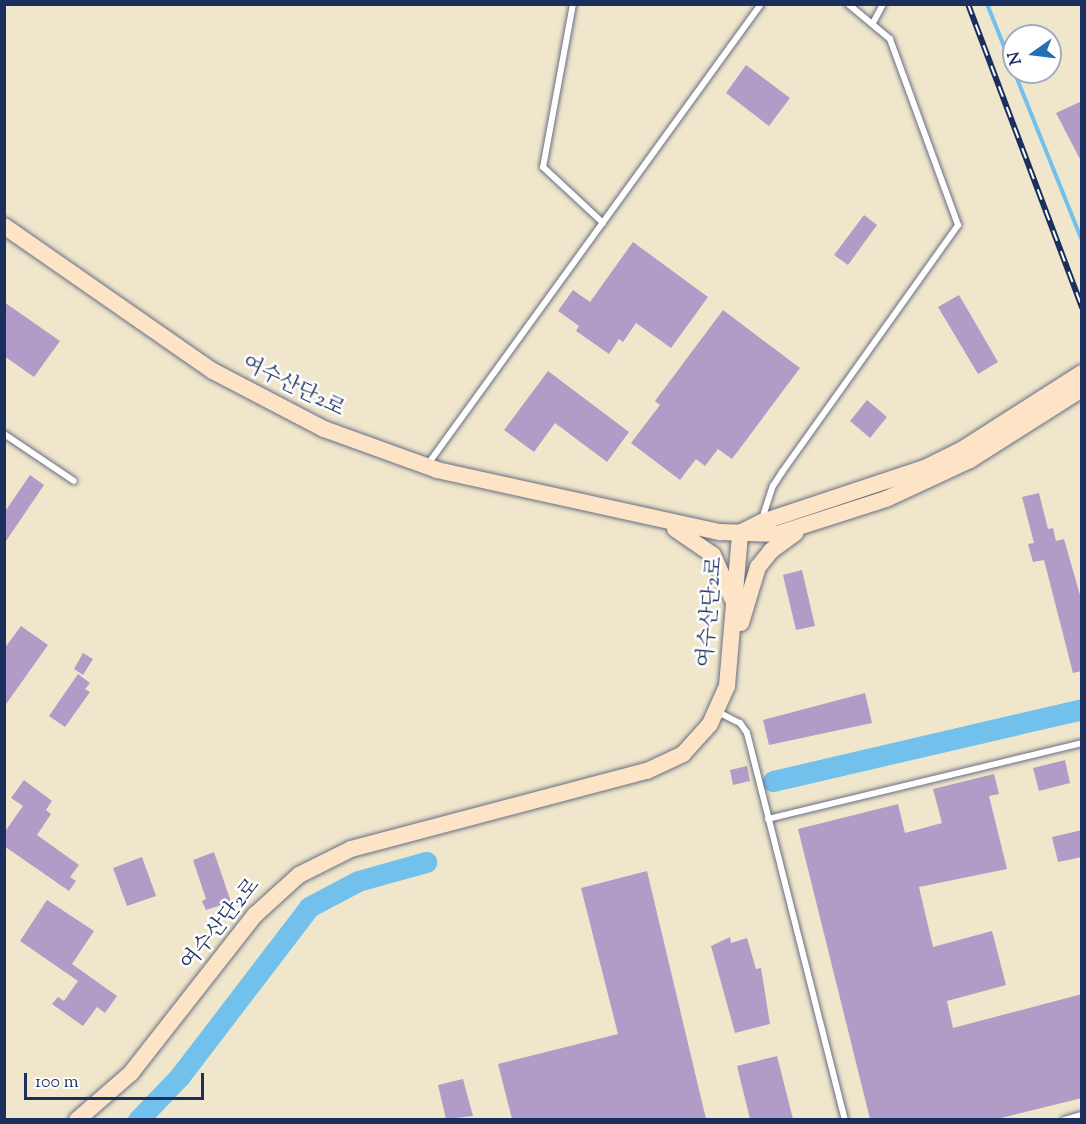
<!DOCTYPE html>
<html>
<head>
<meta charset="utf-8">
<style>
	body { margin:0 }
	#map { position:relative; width:1086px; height:1124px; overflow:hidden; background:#f0e6cb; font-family:"Sorts Mill Goudy","Noto Serif KR",serif }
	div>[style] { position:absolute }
	.stream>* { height:4px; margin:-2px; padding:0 2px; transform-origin:2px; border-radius:2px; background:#71c1ec }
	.river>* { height:21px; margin:-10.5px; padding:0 10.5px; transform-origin:10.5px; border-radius:10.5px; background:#71c1ec }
	.building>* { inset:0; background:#b19cc7 }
	.roads { filter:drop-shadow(0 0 2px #666f84) drop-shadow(0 0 2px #666f84) }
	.lane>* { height:6px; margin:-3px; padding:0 3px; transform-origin:3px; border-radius:3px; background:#fff }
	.secondary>* { height:16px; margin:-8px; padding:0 8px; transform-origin:8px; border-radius:8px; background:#fee4c6 }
	.rail>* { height:6px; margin-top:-3px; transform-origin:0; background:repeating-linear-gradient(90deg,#fff 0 11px,#1b2f5e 0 22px); box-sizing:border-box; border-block:2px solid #1b2f5e }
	span { translate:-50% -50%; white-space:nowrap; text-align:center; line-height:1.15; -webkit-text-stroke:5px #fff; paint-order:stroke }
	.street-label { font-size:21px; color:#1b2f5e }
	.frame { position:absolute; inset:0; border:6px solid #1b2f5e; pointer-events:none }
	.north { position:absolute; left:1002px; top:24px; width:60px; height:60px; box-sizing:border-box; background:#fff; border:2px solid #a4acbf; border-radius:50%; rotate:256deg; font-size:16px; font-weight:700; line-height:24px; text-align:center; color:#1b2f5e }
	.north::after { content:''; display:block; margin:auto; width:21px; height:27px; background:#1f6fb2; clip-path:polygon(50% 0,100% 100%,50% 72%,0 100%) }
	.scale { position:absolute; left:24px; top:1073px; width:180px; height:27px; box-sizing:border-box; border:3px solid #1b2f5e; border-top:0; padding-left:8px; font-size:18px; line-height:21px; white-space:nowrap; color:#1b2f5e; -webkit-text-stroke:4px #fff; paint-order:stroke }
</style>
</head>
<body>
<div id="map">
	<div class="stream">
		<div style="left:987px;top:4px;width:254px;rotate:68.1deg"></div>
	</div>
	<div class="river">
		<div style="left:773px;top:781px;width:317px;rotate:-13.1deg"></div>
		<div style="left:138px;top:1120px;width:61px;rotate:-46.3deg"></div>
		<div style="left:180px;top:1076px;width:213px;rotate:-52.6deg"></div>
		<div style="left:309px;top:907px;width:55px;rotate:-28deg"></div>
		<div style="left:358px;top:881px;width:71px;rotate:-15.6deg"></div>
	</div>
	<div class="building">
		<div style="clip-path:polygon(746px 65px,790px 98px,769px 126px,726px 93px)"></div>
		<div style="clip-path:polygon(1082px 101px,1082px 163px,1056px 113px)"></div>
		<div style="clip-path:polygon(864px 215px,877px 225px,848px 265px,834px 255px)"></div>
		<div style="clip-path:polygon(633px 242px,708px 297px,671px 348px,636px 323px,623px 342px,619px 339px,609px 354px,576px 331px,579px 326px,558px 311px,573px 290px,590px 302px)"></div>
		<div style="clip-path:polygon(959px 295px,998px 362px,978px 374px,938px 307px)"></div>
		<div style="clip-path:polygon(4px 302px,60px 341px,34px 377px,4px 356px)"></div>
		<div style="clip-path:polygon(723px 310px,800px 368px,732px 459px,718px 449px,705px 466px,696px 459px,680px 480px,631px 443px,660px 405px,655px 401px)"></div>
		<div style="clip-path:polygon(548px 371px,629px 432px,607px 462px,555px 423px,534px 452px,504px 430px)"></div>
		<div style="clip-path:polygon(867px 400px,887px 417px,870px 438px,850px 421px)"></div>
		<div style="clip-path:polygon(30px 475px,44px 485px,4px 544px,4px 513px)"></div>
		<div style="clip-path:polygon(1039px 493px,1048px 529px,1053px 528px,1056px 541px,1064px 539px,1082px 602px,1082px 671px,1073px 673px,1044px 560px,1033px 562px,1028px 544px,1034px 543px,1022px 497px)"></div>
		<div style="clip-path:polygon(802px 570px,815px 626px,796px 630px,783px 575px)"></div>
		<div style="clip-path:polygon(21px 626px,48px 645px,4px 707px,4px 649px)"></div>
		<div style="clip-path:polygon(83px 653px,93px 659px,83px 675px,74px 669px)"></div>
		<div style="clip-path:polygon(78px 674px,90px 683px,85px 689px,90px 692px,65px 727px,49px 716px)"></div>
		<div style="clip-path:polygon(865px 693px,872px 723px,769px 745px,763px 720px)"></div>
		<div style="clip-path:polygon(1065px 760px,1070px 783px,1039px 791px,1033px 768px)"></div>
		<div style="clip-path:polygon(747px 766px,750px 781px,733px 785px,730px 770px)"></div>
		<div style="clip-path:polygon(994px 774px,999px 794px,989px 796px,1007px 869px,919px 887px,933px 947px,992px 931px,1006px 985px,947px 1001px,953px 1028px,1082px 994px,1082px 1098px,997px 1119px,870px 1119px,798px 829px,898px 804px,905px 833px,942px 823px,933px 789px)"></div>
		<div style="clip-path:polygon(24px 780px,52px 801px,46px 810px,51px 814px,37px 835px,79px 865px,70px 877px,76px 881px,69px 891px,4px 846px,4px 833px,23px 806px,11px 798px)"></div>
		<div style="clip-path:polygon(1082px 830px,1082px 857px,1058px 862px,1052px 837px)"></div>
		<div style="clip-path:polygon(214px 852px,231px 902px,206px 910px,202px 901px,206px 899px,193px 860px)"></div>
		<div style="clip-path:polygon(142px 857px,156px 896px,127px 906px,113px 868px)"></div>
		<div style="clip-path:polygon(647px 871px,706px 1119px,512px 1119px,498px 1064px,618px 1034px,581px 888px)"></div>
		<div style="clip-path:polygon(47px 900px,94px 931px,72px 964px,117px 996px,105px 1013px,97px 1007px,83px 1026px,52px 1004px,58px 997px,64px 1001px,78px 981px,20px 941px)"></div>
		<div style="clip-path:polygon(730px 937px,731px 943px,747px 938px,756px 969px,761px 968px,770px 1024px,735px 1033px,711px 946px)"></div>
		<div style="clip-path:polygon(777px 1056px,793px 1119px,750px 1119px,737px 1066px)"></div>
		<div style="clip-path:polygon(463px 1079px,473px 1116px,446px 1119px,438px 1085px)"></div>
	</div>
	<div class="roads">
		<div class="lane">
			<div style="left:573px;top:4px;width:166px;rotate:100.4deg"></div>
			<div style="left:543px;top:167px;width:82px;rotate:43deg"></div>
			<div style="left:873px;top:23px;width:21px;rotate:-62deg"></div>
			<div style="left:4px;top:434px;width:84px;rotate:33.9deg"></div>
			<div style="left:428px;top:464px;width:568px;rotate:-54.1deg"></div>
			<div style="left:762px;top:519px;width:35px;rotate:-72deg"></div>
			<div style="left:773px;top:486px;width:17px;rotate:-57deg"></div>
			<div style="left:782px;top:472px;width:303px;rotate:-54.5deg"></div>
			<div style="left:958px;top:225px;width:198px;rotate:-110.1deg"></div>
			<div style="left:890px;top:39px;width:55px;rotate:-140.2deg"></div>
			<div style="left:718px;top:712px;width:25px;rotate:27deg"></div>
			<div style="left:740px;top:723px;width:12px;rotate:55deg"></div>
			<div style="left:747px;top:733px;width:399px;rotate:75.8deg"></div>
			<div style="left:768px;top:819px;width:323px;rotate:-13.6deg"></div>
			<div style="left:1064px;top:1120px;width:19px;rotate:-16deg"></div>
		</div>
		<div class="secondary">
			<div style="left:4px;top:226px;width:254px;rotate:34.8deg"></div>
			<div style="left:213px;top:371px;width:125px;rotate:27.6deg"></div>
			<div style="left:324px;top:429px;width:120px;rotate:19.9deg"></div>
			<div style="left:437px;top:470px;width:290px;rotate:12.4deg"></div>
			<div style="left:720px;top:532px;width:57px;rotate:2deg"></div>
			<div style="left:777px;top:534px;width:114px;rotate:-17.8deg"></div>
			<div style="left:886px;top:499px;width:93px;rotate:-24.9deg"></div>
			<div style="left:970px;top:460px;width:133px;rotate:-32.4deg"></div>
			<div style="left:675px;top:529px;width:46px;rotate:34.4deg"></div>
			<div style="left:713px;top:555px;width:47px;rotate:66.2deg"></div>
			<div style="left:740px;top:533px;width:25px;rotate:-27deg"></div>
			<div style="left:762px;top:522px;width:174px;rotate:-18.4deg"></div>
			<div style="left:927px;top:467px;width:40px;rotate:-26.6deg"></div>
			<div style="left:963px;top:449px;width:141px;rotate:-32.6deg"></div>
			<div style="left:741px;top:623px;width:59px;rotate:-73.1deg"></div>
			<div style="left:758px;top:567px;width:22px;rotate:-51deg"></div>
			<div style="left:772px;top:550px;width:29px;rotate:-36deg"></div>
			<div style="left:77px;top:1120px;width:72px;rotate:-41deg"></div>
			<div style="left:131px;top:1073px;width:201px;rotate:-51.9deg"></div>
			<div style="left:255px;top:915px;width:59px;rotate:-42.3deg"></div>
			<div style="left:299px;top:875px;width:58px;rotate:-26.6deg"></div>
			<div style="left:351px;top:849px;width:306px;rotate:-14.8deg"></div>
			<div style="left:647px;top:771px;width:40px;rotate:-25deg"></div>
			<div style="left:683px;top:754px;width:40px;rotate:-48deg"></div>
			<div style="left:710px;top:724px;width:42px;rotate:-65.9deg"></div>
			<div style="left:727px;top:686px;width:154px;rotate:-85.1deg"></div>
		</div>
	</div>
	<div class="rail">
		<div style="left:968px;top:4px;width:325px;rotate:69.4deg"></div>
	</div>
	<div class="street-label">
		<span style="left:293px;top:387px;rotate:26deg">여수산단2로</span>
		<span style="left:711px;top:612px;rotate:-85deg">여수산단2로</span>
		<span style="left:221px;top:925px;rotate:-51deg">여수산단2로</span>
	</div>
	<div class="frame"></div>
	<div class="north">N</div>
	<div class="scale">100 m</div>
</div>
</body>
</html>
